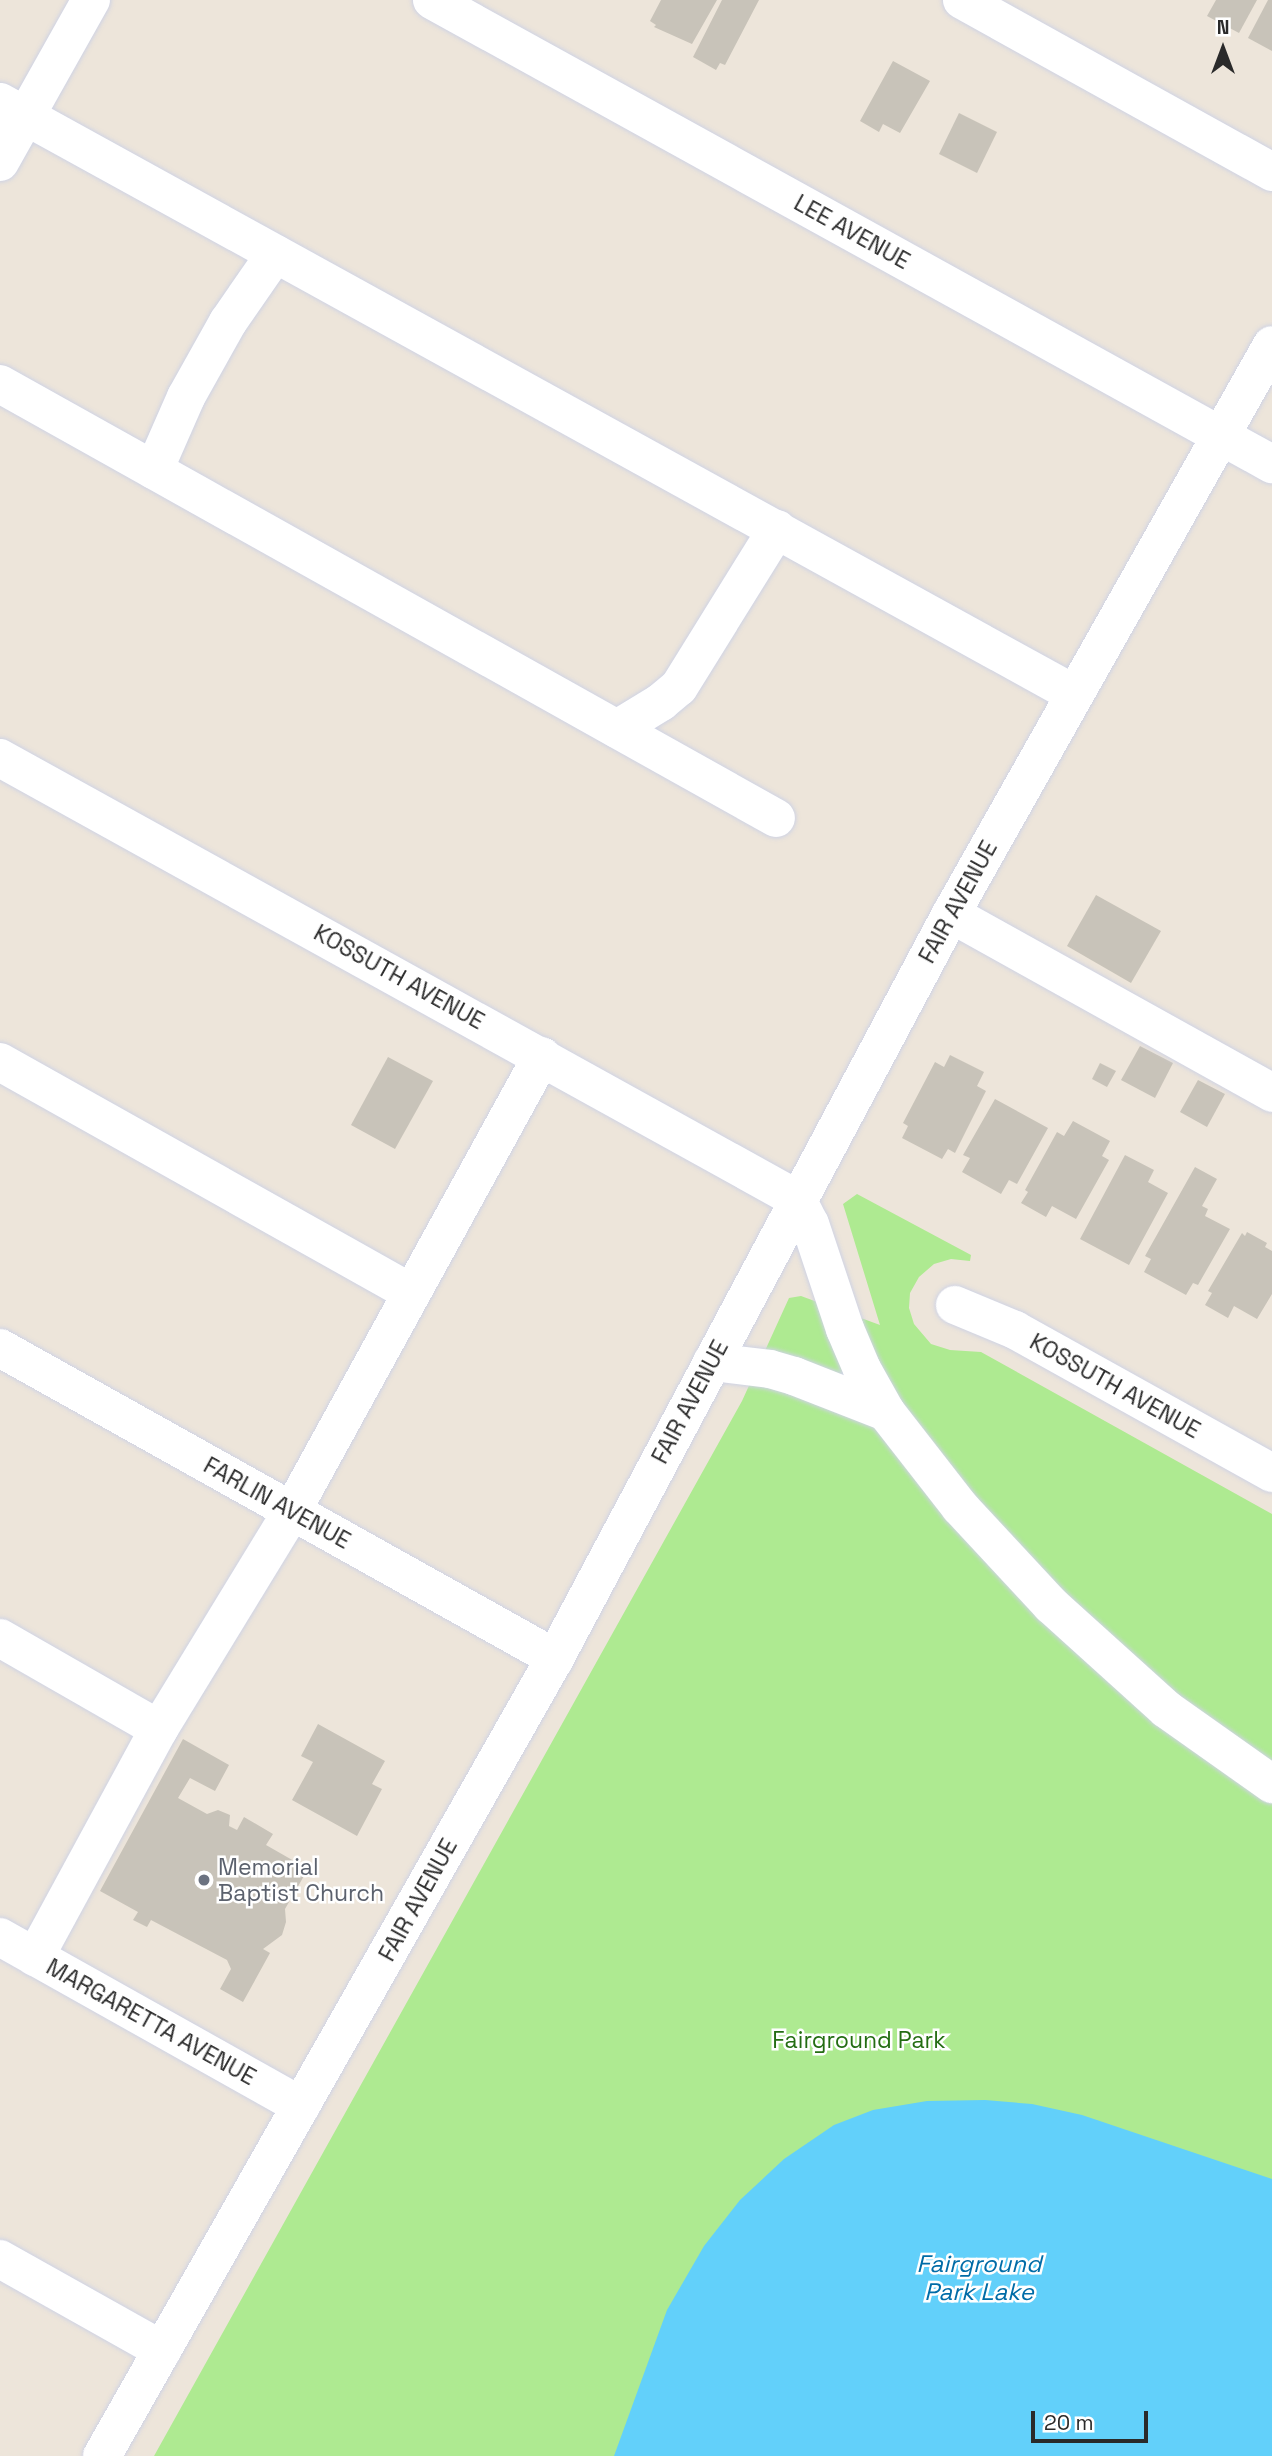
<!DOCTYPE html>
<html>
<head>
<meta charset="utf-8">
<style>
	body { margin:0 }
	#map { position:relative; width:1272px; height:2456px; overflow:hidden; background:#ede5da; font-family:"Space Grotesk",sans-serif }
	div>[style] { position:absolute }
	.green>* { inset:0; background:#aeea91 }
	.water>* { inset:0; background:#62d0fa }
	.building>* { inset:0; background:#c8c3b9 }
	.roads { filter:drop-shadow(0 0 2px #cfd3e4) drop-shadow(0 0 2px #cfd3e4) }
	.minor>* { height:38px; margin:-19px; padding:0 19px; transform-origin:19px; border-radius:19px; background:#fff }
	.dots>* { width:19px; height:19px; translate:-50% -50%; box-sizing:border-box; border:4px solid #fff; border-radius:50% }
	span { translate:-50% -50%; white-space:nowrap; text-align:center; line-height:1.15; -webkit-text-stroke:5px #fff; paint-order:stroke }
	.street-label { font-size:23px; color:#2a2a2a }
	.worship-label { font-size:23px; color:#5b616d }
	.left { translate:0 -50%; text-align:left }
	.park-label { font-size:23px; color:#246d13 }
	.water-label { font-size:24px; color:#006ca7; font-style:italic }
	.north { position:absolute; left:1188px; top:14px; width:70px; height:70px; -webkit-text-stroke:5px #fff; paint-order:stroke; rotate:0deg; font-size:19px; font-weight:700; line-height:28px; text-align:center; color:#2a2a2a }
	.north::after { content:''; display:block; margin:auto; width:24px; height:32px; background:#2a2a2a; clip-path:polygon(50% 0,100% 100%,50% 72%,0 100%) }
	.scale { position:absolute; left:1031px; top:2411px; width:117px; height:32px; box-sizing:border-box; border:4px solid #2a2a2a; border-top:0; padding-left:9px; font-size:21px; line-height:24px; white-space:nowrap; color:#2a2a2a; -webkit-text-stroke:5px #fff; paint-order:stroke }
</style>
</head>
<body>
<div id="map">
	<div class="green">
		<div style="clip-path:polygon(857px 1194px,971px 1255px,970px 1261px,951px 1259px,934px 1264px,919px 1277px,910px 1293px,909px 1308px,914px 1324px,931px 1344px,950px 1350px,981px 1352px,1272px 1514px,1272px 2456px,154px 2456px,742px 1401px,789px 1298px,801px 1296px,880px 1325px,843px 1204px)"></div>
	</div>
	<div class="water">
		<div style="clip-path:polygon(985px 2100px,1032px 2104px,1082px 2115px,1272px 2179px,1272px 2456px,614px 2456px,667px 2310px,704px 2246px,740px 2200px,784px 2159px,834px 2125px,873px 2110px,927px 2101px)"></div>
	</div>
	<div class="building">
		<div style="clip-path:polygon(661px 0,717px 0,692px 44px,654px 27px,656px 25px,650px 21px)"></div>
		<div style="clip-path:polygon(722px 0,759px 0,725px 65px,720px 63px,716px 70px,693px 57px)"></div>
		<div style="clip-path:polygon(1216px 0,1257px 0,1239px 33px,1207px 16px)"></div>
		<div style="clip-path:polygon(1268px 0,1272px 0,1272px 51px,1248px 38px)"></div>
		<div style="clip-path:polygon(893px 61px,930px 81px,900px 133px,883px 124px,879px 132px,860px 121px)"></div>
		<div style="clip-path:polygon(959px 113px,997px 132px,977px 173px,939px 154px)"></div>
		<div style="clip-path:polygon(1096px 895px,1161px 931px,1131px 983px,1067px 946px)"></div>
		<div style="clip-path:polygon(1140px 1046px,1173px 1063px,1155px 1098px,1121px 1080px)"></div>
		<div style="clip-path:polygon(950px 1055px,984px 1072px,977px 1086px,986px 1091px,955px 1153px,948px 1149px,942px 1159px,902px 1138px,908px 1126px,903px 1123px,935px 1062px,944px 1067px)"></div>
		<div style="clip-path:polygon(388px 1057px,433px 1081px,395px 1149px,351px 1125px)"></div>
		<div style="clip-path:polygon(1100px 1063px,1116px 1071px,1107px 1087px,1092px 1079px)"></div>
		<div style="clip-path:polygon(1198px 1080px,1225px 1094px,1207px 1127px,1180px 1112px)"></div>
		<div style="clip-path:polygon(995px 1099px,1048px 1128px,1017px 1184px,1009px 1180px,1001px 1194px,962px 1172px,970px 1158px,963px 1155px)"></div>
		<div style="clip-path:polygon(1073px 1121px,1110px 1141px,1102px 1156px,1109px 1160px,1076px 1219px,1052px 1206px,1046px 1217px,1021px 1203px,1028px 1192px,1025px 1190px,1057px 1132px,1064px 1136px)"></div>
		<div style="clip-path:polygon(1125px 1155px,1154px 1170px,1148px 1182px,1168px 1193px,1129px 1265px,1080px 1239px)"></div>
		<div style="clip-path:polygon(1195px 1167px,1217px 1179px,1202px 1206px,1208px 1209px,1205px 1216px,1230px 1229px,1198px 1285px,1193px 1283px,1186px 1295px,1144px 1272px,1151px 1259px,1145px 1256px)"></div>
		<div style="clip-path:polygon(1247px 1232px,1267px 1243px,1265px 1247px,1272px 1251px,1272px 1294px,1257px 1319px,1234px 1306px,1228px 1318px,1205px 1305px,1212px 1293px,1208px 1291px,1242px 1233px,1245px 1236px)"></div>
		<div style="clip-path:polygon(318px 1724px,385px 1761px,372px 1784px,382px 1789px,357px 1836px,292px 1800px,313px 1762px,301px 1756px)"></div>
		<div style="clip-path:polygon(183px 1739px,229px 1765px,215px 1791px,190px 1778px,178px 1798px,207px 1814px,218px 1810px,230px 1815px,229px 1826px,237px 1830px,244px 1817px,273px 1834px,266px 1845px,308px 1869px,285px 1909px,286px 1922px,282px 1935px,263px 1949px,270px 1953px,243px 2002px,220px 1989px,231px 1969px,227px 1960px,151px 1920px,147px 1927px,133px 1920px,138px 1912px,100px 1891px)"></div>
	</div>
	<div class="roads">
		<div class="minor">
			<div style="left:432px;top:0;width:960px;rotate:28.92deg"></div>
			<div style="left:962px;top:0;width:355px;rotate:29deg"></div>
			<div style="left:0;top:102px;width:1226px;rotate:28.86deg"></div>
			<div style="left:0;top:162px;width:186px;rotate:-60.7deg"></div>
			<div style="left:0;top:384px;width:889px;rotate:29.22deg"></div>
			<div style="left:154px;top:470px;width:80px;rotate:-66.3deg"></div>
			<div style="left:186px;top:397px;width:86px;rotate:-60.8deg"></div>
			<div style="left:228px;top:322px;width:83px;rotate:-55.3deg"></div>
			<div style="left:617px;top:729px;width:52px;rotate:-31.5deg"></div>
			<div style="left:661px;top:702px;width:23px;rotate:-40deg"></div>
			<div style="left:679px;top:687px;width:186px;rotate:-58.2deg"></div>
			<div style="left:0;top:758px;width:911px;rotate:28.96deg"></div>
			<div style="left:797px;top:1199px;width:28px;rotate:63deg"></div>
			<div style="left:810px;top:1224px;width:111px;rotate:71.6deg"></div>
			<div style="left:845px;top:1329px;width:43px;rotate:67deg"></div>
			<div style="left:862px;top:1369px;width:49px;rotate:60.8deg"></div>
			<div style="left:886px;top:1412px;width:120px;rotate:52.1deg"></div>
			<div style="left:960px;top:1507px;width:134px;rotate:47.1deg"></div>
			<div style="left:1051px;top:1605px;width:155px;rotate:42.1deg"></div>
			<div style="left:1166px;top:1709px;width:130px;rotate:35.3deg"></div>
			<div style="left:951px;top:914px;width:368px;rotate:29.1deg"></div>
			<div style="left:0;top:1062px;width:472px;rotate:29.3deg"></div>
			<div style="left:955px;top:1305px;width:65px;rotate:22.6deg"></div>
			<div style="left:1015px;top:1330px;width:294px;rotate:29.1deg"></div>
			<div style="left:0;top:1348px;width:636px;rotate:29.19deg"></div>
			<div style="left:712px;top:1362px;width:58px;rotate:6.9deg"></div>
			<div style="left:770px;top:1369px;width:25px;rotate:16deg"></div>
			<div style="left:794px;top:1376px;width:99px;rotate:21.4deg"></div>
			<div style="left:0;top:1638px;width:183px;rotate:29.8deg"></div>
			<div style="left:159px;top:1729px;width:255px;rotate:-58.6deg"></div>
			<div style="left:292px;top:1511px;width:519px;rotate:-61.21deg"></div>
			<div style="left:0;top:1937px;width:345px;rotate:29.3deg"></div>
			<div style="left:35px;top:1957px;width:260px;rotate:-61.5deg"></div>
			<div style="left:0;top:2259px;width:186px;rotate:29.3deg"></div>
			<div style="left:102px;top:2456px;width:918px;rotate:-60.42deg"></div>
			<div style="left:555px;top:1658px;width:843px;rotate:-61.98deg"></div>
			<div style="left:951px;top:914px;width:653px;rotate:-60.57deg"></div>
		</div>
	</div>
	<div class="dots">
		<div style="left:204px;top:1880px;background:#6b7280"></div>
	</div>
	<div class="street-label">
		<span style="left:852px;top:232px;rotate:29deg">LEE AVENUE</span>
		<span style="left:958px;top:902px;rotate:-61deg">FAIR AVENUE</span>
		<span style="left:399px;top:977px;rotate:29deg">KOSSUTH AVENUE</span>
		<span style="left:1115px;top:1386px;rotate:29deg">KOSSUTH AVENUE</span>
		<span style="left:690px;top:1402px;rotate:-62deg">FAIR AVENUE</span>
		<span style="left:277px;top:1503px;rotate:29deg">FARLIN AVENUE</span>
		<span style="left:418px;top:1900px;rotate:-61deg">FAIR AVENUE</span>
		<span style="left:151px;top:2022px;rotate:29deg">MARGARETTA AVENUE</span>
	</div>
	<div class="worship-label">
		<span class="left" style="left:218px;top:1880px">Memorial<br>Baptist Church</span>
	</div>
	<div class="park-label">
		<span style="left:859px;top:2040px">Fairground Park</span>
	</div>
	<div class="water-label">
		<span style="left:979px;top:2278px">Fairground<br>Park Lake</span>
	</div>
	<div class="north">N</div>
	<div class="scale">20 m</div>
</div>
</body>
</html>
